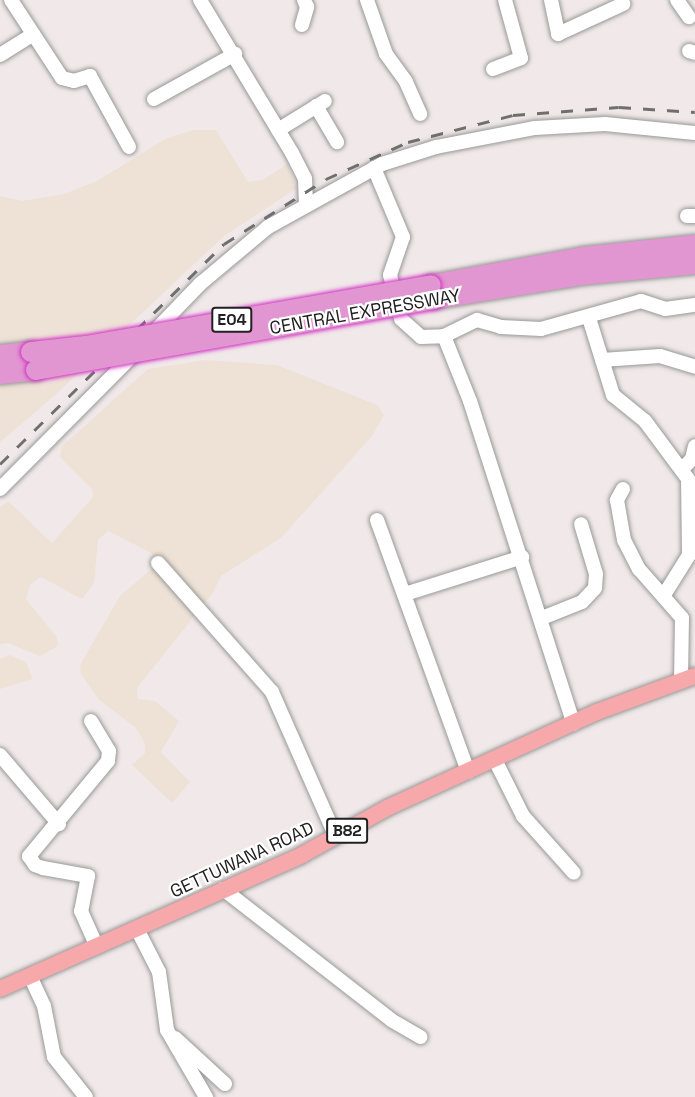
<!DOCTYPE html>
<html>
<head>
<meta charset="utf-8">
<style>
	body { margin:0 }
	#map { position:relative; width:695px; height:1097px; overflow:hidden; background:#f1e9e9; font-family:"Space Grotesk",sans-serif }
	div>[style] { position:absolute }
	.farmland>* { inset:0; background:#eee2d6 }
	.roads { filter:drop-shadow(0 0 2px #989898) drop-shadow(0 0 2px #989898) }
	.minor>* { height:14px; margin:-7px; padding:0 7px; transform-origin:7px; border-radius:7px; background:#fff }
	.major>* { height:16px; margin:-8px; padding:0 8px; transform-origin:8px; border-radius:8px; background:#f6a8aa }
	.highway>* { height:20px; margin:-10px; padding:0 10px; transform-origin:10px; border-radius:10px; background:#e296d1 }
	.rail>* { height:3px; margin-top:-1.5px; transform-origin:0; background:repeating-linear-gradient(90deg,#6f6f6f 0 12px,transparent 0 24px) }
	.bridges { filter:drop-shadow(0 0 2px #d134c5) drop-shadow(0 0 2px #d134c5) }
	.highway-bridge>* { height:20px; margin:-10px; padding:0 10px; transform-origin:10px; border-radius:10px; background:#e296d1 }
	span { translate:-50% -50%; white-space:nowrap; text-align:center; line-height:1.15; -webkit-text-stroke:4.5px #fff; paint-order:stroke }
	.shield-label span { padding:2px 4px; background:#fff; border:2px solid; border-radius:4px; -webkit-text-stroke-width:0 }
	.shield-label { font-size:16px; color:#212121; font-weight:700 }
	.street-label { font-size:18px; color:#212121 }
</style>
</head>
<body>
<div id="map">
	<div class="farmland">
		<div style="clip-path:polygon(193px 130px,216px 130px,248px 182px,263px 180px,287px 164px,297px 188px,224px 236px,53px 397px,0 442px,0 196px,22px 201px,64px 194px,97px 181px,165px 139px)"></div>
		<div style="clip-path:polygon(205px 360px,277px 365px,377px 405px,384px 415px,372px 436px,281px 538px,221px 576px,213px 593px,137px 688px,138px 699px,155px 701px,179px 721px,161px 752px,190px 782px,172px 803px,132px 765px,145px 753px,145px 744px,136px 728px,99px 700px,81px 674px,80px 665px,120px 596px,154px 567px,153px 554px,108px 531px,98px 540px,94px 583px,82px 599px,41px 577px,30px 585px,26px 599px,57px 637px,58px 646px,40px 656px,8px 643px,0 644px,0 507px,8px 501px,52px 543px,93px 497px,92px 489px,60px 457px,62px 446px,148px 369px)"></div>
		<div style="clip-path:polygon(9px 655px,26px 662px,33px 679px,0 689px,0 659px)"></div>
	</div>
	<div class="roads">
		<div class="minor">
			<div style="left:11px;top:0;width:93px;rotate:56.8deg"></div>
			<div style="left:62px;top:78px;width:12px;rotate:14deg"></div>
			<div style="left:74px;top:81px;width:17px;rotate:-17deg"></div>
			<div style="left:90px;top:76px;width:81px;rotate:61.2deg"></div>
			<div style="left:200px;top:0;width:179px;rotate:59deg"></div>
			<div style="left:292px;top:153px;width:28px;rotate:63deg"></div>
			<div style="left:305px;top:178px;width:26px;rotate:88deg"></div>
			<div style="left:367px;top:0;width:57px;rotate:70.6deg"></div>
			<div style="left:386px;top:54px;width:34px;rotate:54deg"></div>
			<div style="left:406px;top:82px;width:35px;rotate:66deg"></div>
			<div style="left:551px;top:0;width:35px;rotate:78deg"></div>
			<div style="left:558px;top:34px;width:72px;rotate:-24.8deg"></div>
			<div style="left:677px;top:0;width:21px;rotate:55deg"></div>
			<div style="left:302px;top:25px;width:19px;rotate:-74deg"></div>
			<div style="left:307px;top:7px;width:8px;rotate:-113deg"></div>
			<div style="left:689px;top:51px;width:6px;rotate:18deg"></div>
			<div style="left:0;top:55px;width:39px;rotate:-32deg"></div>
			<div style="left:493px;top:69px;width:30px;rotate:-21deg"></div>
			<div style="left:521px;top:58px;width:60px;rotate:-105.4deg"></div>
			<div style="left:154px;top:99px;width:93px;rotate:-29.1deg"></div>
			<div style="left:316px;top:106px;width:42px;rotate:59.7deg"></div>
			<div style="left:278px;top:130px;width:55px;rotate:-31.7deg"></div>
			<div style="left:374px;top:168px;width:75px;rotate:67.2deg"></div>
			<div style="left:403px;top:237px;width:40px;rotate:108.9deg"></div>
			<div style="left:390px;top:275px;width:45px;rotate:76deg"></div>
			<div style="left:401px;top:319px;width:27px;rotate:42deg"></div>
			<div style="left:421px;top:337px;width:23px;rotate:-2deg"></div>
			<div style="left:444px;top:336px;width:37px;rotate:-26deg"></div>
			<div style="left:477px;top:320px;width:25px;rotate:16deg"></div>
			<div style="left:501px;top:327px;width:40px;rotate:2.9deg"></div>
			<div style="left:541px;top:329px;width:104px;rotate:-15.6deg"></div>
			<div style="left:641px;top:301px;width:25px;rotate:18deg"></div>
			<div style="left:665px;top:309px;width:30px;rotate:-8deg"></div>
			<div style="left:687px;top:216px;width:8px"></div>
			<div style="left:589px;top:318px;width:81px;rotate:72.7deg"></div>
			<div style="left:613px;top:395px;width:41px;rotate:39.1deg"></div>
			<div style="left:645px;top:421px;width:72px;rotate:53.4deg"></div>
			<div style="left:688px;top:479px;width:76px;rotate:89.2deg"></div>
			<div style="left:689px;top:555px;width:47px;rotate:122deg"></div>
			<div style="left:150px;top:336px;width:72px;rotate:-46.1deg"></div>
			<div style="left:200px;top:284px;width:89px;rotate:-40deg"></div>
			<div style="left:268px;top:227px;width:130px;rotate:-28.9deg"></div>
			<div style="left:382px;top:164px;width:57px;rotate:-17.5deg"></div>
			<div style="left:436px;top:147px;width:101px;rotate:-10.9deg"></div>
			<div style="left:535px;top:128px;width:70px;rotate:-3.3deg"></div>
			<div style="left:605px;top:124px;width:90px;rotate:5.7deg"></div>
			<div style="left:444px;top:336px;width:70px;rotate:68.2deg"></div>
			<div style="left:470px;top:401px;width:339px;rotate:72.2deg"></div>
			<div style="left:602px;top:360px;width:58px;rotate:-3.9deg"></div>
			<div style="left:660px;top:356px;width:37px;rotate:17deg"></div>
			<div style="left:682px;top:469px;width:14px;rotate:-45deg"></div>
			<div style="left:692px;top:459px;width:13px;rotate:-77deg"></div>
			<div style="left:0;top:489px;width:194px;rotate:-45.2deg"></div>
			<div style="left:623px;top:489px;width:13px;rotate:119deg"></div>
			<div style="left:617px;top:500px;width:41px;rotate:80.1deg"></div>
			<div style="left:624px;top:540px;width:33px;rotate:63deg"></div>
			<div style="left:639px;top:569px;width:65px;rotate:48.7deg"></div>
			<div style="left:682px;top:618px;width:61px;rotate:90.9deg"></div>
			<div style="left:377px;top:520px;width:268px;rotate:70.1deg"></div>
			<div style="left:158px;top:563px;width:172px;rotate:48.5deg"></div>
			<div style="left:272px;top:692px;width:158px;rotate:66.2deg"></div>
			<div style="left:405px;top:594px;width:123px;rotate:-17.5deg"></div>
			<div style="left:542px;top:618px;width:43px;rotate:-21.8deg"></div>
			<div style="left:582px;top:602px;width:19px;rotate:-47deg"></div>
			<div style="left:595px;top:588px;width:14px;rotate:-86deg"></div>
			<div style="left:596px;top:574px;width:52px;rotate:-106.7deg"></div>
			<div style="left:91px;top:721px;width:35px;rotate:59deg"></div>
			<div style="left:109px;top:751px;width:10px;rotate:96deg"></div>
			<div style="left:108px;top:761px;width:124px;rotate:129.7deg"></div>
			<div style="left:29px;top:856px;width:11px;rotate:56deg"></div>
			<div style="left:35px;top:865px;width:9px;rotate:21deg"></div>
			<div style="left:43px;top:868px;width:46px;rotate:10.1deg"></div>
			<div style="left:88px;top:876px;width:36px;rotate:101deg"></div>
			<div style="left:81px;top:911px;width:39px;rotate:66deg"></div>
			<div style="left:0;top:755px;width:91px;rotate:49.5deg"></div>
			<div style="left:495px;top:760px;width:63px;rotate:63.4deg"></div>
			<div style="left:523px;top:816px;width:76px;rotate:48.2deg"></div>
			<div style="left:223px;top:889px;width:213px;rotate:37.9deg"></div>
			<div style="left:391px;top:1020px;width:34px;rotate:30deg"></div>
			<div style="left:137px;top:929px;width:48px;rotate:62.9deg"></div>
			<div style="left:159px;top:972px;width:59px;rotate:82.1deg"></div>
			<div style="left:167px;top:1030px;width:78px;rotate:59.8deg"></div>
			<div style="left:30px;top:976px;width:33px;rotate:65deg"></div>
			<div style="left:44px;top:1006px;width:52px;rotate:78.9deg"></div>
			<div style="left:54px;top:1057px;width:51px;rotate:51.3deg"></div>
			<div style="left:175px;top:1038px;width:68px;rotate:42.6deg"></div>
		</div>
		<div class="major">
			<div style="left:0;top:989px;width:330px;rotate:-23.9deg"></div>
			<div style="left:302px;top:855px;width:97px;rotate:-28.9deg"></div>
			<div style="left:387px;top:808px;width:231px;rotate:-24.6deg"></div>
			<div style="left:597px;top:712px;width:104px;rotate:-20.2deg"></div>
		</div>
		<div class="highway">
			<div style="left:431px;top:285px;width:155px;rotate:-10.4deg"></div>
			<div style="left:583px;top:257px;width:113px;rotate:-6.1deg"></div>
			<div style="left:435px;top:299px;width:148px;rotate:-9.3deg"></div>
			<div style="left:581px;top:275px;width:115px;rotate:-5.5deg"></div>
			<div style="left:0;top:355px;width:31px;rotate:-6deg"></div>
			<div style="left:0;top:374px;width:36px;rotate:-6deg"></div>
		</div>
	</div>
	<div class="rail">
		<div style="left:0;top:464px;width:314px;rotate:-44.5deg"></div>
		<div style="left:224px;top:244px;width:121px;rotate:-32.5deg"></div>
		<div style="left:326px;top:179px;width:90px;rotate:-24.3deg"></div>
		<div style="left:408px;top:142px;width:108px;rotate:-14.4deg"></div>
		<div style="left:513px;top:115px;width:106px;rotate:-4.3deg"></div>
		<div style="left:619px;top:107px;width:76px;rotate:3.8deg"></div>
	</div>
	<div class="bridges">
		<div class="highway-bridge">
			<div style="left:31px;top:352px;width:55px;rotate:-6.2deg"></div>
			<div style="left:86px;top:346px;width:350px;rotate:-10deg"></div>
			<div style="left:36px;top:370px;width:405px;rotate:-10.1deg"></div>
		</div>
	</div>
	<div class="shield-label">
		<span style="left:232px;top:320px">E04</span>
		<span style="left:347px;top:831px">B82</span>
	</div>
	<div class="street-label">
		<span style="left:365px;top:312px;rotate:-10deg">CENTRAL EXPRESSWAY</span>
		<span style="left:242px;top:860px;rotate:-25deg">GETTUWANA ROAD</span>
	</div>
</div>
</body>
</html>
